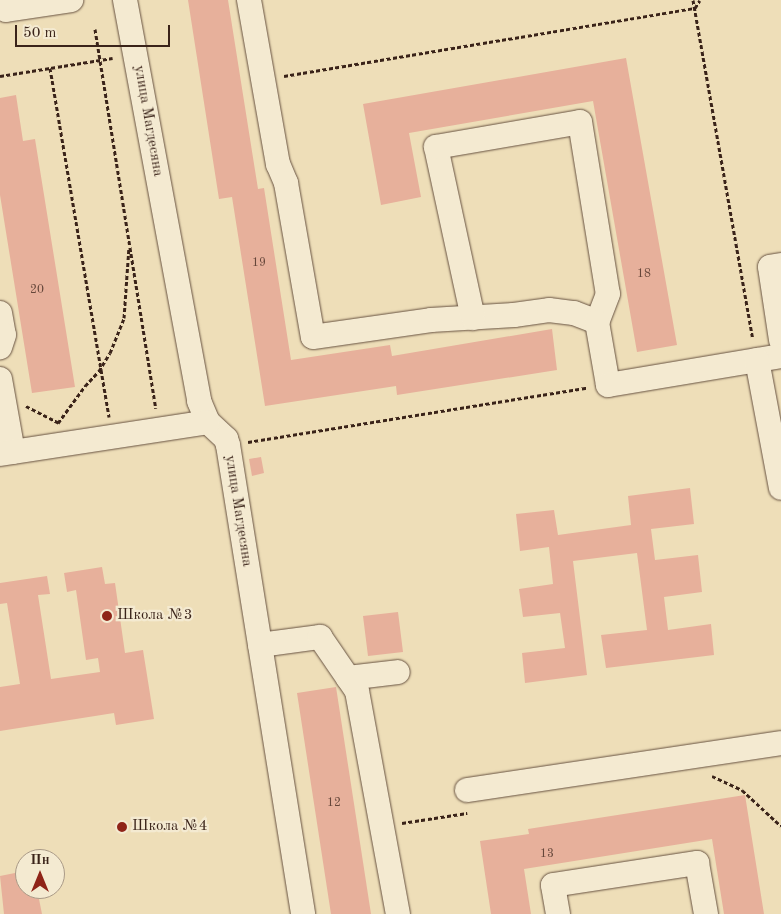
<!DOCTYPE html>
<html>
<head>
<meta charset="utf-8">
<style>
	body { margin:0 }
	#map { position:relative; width:781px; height:914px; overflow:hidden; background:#eedeb8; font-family:"Old Standard TT",serif }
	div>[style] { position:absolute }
	.building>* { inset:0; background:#e7b09b }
	.path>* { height:3px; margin-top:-1.5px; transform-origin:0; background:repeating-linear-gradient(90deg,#3a2319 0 4px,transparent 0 6.5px) }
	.roads { filter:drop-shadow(0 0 1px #675241) drop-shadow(0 0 1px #675241) }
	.minor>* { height:24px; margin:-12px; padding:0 12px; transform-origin:12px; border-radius:12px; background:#f4ead1 }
	.dots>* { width:14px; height:14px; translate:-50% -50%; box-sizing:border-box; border:2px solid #f4ead1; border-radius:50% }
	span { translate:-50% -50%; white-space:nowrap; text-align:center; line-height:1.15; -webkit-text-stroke:4.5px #f4ead1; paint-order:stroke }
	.number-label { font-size:12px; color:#65463a }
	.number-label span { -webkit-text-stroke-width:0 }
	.street-label { font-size:15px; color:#3a2319 }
	.poi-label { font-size:15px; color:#3a2319 }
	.left { translate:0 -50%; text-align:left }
	.north { position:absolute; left:15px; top:849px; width:50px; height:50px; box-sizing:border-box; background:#f4ead1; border:1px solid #aa9a87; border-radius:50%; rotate:0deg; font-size:14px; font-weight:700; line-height:20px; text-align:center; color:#3a2319 }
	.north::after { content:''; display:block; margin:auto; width:18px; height:22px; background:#8f2418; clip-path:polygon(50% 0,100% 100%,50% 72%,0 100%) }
	.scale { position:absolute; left:15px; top:25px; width:155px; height:22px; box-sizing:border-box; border:2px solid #3a2319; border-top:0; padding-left:6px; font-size:15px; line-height:18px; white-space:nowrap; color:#3a2319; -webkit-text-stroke:4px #f4ead1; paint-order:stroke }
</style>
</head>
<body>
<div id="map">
	<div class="building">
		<div style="clip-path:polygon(188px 0,228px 0,258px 189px,264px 188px,291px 360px,390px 345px,392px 356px,552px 329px,557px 370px,397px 395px,396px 386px,265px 406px,232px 197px,219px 199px)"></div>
		<div style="clip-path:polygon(626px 58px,677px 345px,637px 352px,593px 101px,409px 133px,421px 197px,381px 205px,363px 104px)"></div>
		<div style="clip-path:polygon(16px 95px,23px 141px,35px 139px,75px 387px,32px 393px,0 195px,0 98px)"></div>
		<div style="clip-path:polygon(261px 457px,264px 473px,252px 476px,249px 459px)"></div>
		<div style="clip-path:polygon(690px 488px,694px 524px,651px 529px,655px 560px,698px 555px,702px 592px,664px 597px,668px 630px,711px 624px,714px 655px,606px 668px,601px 635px,647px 630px,637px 553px,573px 561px,587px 675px,525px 683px,522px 653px,565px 648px,560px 613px,523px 617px,519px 589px,553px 584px,549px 547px,520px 551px,516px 514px,554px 510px,558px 535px,631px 525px,628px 496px)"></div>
		<div style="clip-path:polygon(102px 567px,105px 584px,115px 583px,125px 653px,143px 650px,154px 719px,116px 725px,114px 713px,0 731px,0 687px,20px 684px,7px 603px,0 604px,0 583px,47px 576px,50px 594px,38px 595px,51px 679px,100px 672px,98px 658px,86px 660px,76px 590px,67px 592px,64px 573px)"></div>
		<div style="clip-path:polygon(398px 612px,403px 652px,368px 656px,363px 616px)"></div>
		<div style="clip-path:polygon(336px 687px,371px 914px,331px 914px,297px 693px)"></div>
		<div style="clip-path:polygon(745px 795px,764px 914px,724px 914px,712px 839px,524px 869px,531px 914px,491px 914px,480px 841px,529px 834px,528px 829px)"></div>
		<div style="clip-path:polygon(25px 871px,25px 889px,37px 889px,42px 914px,4px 914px,0 876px)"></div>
	</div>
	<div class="path">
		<div style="left:693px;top:0;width:344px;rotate:80deg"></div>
		<div style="left:95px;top:29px;width:384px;rotate:80.9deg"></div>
		<div style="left:50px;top:68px;width:354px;rotate:80.4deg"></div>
		<div style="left:0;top:76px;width:114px;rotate:-9.1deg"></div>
		<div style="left:284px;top:76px;width:417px;rotate:-9.4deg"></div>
		<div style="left:695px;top:8px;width:9px;rotate:-58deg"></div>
		<div style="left:26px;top:406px;width:37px;rotate:27deg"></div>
		<div style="left:58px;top:423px;width:46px;rotate:-53.9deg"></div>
		<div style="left:85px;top:386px;width:21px;rotate:-47deg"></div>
		<div style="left:99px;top:371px;width:21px;rotate:-59deg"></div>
		<div style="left:110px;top:353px;width:38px;rotate:-68deg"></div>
		<div style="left:124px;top:318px;width:71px;rotate:-86deg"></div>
		<div style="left:248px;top:442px;width:343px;rotate:-9.1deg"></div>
		<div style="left:712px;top:776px;width:33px;rotate:25deg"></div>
		<div style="left:742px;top:790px;width:53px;rotate:42.7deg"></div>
		<div style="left:402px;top:823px;width:66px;rotate:-8.7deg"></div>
	</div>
	<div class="roads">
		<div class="minor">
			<div style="left:4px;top:0;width:10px;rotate:79deg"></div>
			<div style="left:6px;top:10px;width:66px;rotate:-8.7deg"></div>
			<div style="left:125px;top:0;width:408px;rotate:79.5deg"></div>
			<div style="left:199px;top:401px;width:23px;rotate:67deg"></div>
			<div style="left:208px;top:422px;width:25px;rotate:43deg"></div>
			<div style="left:226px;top:439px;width:6px;rotate:72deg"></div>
			<div style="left:228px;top:445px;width:475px;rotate:80.9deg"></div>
			<div style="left:249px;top:0;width:167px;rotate:80deg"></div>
			<div style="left:278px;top:164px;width:21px;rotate:67deg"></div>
			<div style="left:286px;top:183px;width:156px;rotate:80.1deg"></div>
			<div style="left:313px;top:337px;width:119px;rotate:-8.2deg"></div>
			<div style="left:431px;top:320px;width:83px;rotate:-3.4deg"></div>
			<div style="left:514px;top:315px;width:35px;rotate:-8deg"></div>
			<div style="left:549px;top:310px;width:25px;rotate:7deg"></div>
			<div style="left:574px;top:313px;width:25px;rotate:21deg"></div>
			<div style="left:781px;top:265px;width:11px;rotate:170deg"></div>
			<div style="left:770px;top:267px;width:74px;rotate:81.4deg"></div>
			<div style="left:0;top:313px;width:22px;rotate:80deg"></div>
			<div style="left:4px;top:335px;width:13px;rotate:108deg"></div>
			<div style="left:473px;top:318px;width:175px;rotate:-102.2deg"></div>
			<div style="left:436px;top:147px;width:146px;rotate:-9.8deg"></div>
			<div style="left:580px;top:122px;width:174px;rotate:80.8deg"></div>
			<div style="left:608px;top:294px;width:30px;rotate:111deg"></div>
			<div style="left:597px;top:322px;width:64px;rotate:80.1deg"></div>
			<div style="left:608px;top:385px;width:175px;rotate:-9.5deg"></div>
			<div style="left:757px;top:360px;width:130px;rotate:79.4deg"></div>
			<div style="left:0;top:379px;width:74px;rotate:79.9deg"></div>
			<div style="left:0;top:454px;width:210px;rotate:-8.7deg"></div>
			<div style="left:260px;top:645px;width:61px;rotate:-7.6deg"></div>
			<div style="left:320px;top:637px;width:65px;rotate:55.6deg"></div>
			<div style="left:357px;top:691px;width:227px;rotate:79.6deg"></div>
			<div style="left:348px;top:678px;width:50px;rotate:-6.8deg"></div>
			<div style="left:467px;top:790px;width:317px;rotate:-8.5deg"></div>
			<div style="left:558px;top:914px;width:29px;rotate:-100deg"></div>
			<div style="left:553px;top:885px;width:146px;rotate:-8.7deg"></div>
			<div style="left:697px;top:863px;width:52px;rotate:80deg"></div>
		</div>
	</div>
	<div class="dots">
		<div style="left:107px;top:616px;background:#8f2418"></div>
		<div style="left:122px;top:827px;background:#8f2418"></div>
	</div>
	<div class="number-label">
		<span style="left:259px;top:264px">19</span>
		<span style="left:644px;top:275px">18</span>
		<span style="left:37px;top:291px">20</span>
		<span style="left:334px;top:804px">12</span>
		<span style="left:547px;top:855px">13</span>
	</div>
	<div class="street-label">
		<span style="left:148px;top:121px;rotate:80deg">улица Магдесяна</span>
		<span style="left:238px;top:511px;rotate:81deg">улица Магдесяна</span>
	</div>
	<div class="poi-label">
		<span class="left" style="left:117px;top:616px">Школа №3</span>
		<span class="left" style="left:132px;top:827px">Школа №4</span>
	</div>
	<div class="north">Пн</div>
	<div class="scale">50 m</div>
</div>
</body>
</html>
